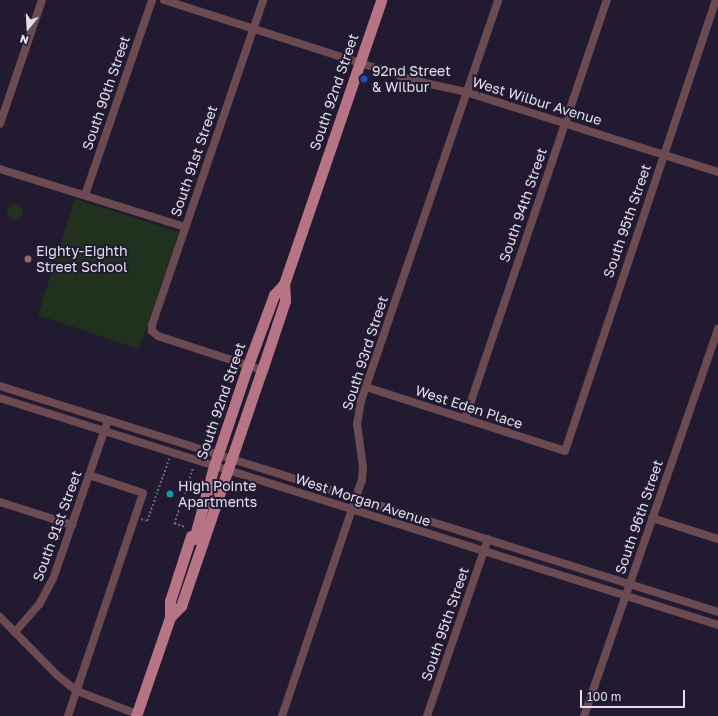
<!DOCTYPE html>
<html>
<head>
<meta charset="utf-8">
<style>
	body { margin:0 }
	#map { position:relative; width:718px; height:716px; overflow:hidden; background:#211a31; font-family:"Golos Text",sans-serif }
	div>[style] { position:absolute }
	.green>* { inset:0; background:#20321e }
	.round { border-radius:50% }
	.path>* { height:1.5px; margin-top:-0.75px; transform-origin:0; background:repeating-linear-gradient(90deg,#6b6579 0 2px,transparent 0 4px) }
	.minor>* { height:8px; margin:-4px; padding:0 4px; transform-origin:4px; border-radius:4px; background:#6b4a51 }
	.major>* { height:11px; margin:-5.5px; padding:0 5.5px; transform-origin:5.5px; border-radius:5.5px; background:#b77484 }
	.dots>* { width:11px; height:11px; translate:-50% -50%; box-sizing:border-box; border:2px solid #211a31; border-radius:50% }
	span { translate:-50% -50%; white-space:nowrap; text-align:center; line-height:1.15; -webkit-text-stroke:4px #211a31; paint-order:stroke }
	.poi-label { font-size:14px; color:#e2deed }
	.left { translate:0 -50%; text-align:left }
	.street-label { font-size:14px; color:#e2deed }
	.north { position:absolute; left:8px; top:8px; width:40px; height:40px; -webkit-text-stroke:3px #211a31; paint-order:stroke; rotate:198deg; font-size:11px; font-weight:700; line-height:16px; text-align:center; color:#e2deed }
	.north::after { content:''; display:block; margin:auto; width:14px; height:18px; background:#e2deed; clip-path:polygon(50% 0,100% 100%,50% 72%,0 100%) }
	.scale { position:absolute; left:580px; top:690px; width:105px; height:18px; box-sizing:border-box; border:2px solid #e2deed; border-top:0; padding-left:5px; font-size:12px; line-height:14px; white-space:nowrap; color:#e2deed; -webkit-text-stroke:3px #211a31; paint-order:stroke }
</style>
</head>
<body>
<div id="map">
	<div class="green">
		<div style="clip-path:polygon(75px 199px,179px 232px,139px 349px,38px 315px)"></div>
		<div class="round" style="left:7px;top:204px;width:16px;height:16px"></div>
	</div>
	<div class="path">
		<div style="left:352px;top:35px;width:7px;rotate:16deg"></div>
		<div style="left:350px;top:41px;width:7px;rotate:16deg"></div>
		<div style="left:141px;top:519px;width:6px;rotate:18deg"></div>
		<div style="left:147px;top:521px;width:66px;rotate:-70.5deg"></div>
		<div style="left:184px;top:527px;width:10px;rotate:-163deg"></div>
		<div style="left:174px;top:524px;width:59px;rotate:-71.3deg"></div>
	</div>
	<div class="minor">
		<div style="left:164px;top:0;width:265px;rotate:17.8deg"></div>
		<div style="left:416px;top:81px;width:51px;rotate:12.4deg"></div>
		<div style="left:466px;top:92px;width:264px;rotate:17.6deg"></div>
		<div style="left:0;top:124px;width:131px;rotate:-71.3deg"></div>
		<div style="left:0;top:169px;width:194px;rotate:17.4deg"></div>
		<div style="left:85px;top:195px;width:206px;rotate:-71deg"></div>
		<div style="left:262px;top:370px;width:109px;rotate:-161.9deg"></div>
		<div style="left:158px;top:336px;width:8px;rotate:-140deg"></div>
		<div style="left:152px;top:331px;width:6px;rotate:-90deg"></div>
		<div style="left:152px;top:325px;width:343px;rotate:-71.1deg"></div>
		<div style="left:0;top:386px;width:753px;rotate:17.47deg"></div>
		<div style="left:366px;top:387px;width:209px;rotate:17.8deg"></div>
		<div style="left:565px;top:451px;width:476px;rotate:-71.5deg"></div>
		<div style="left:0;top:398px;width:753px;rotate:17.54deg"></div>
		<div style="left:465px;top:419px;width:442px;rotate:-71.3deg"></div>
		<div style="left:0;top:502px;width:76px;rotate:17.7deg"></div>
		<div style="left:652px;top:518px;width:69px;rotate:17.7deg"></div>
		<div style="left:0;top:617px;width:81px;rotate:45.5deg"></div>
		<div style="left:57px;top:675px;width:26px;rotate:39deg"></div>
		<div style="left:77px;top:691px;width:64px;rotate:21deg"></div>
		<div style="left:15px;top:632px;width:38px;rotate:-49deg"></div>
		<div style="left:40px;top:603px;width:27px;rotate:-62deg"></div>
		<div style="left:53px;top:579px;width:168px;rotate:-70.9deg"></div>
		<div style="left:68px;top:716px;width:235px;rotate:-71.4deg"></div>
		<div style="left:143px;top:493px;width:57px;rotate:-161.6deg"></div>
		<div style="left:282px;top:716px;width:249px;rotate:-71.3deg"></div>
		<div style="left:362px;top:480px;width:13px;rotate:-86deg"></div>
		<div style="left:363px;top:467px;width:43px;rotate:-97.9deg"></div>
		<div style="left:357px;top:424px;width:23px;rotate:-80deg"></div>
		<div style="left:361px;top:401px;width:424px;rotate:-71.1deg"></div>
		<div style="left:427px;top:716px;width:187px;rotate:-71deg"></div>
		<div style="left:584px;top:716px;width:410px;rotate:-70.9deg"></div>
	</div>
	<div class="major">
		<div style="left:170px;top:617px;width:16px;rotate:-45deg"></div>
		<div style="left:181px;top:606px;width:250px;rotate:-71.1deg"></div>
		<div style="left:262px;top:370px;width:73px;rotate:-71.6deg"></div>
		<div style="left:285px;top:301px;width:17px;rotate:-93deg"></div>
		<div style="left:284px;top:284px;width:300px;rotate:-71.1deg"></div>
		<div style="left:136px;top:716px;width:105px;rotate:-71deg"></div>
		<div style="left:170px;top:617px;width:16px;rotate:-90deg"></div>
		<div style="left:170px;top:601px;width:68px;rotate:-72.1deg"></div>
		<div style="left:191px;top:536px;width:4px;rotate:45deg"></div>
		<div style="left:194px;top:539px;width:76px;rotate:-74.7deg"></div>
		<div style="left:214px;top:466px;width:107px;rotate:-71.4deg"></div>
		<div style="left:248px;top:365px;width:75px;rotate:-69.6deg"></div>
		<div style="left:274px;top:295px;width:15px;rotate:-48deg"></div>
	</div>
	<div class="dots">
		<div style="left:364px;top:79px;background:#1a4fb4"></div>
		<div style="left:28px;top:259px;background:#8d6e63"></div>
		<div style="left:170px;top:494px;background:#0f9aa8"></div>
	</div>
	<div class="poi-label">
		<span class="left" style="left:372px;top:79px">92nd Street<br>&amp; Wilbur</span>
		<span class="left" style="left:36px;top:259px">Eighty-Eighth<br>Street School</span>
		<span class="left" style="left:178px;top:494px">High Pointe<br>Apartments</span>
	</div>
	<div class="street-label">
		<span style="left:334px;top:92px;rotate:-71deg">South 92nd Street</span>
		<span style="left:106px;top:93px;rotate:-71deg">South 90th Street</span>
		<span style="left:537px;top:101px;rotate:17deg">West Wilbur Avenue</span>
		<span style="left:194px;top:161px;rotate:-71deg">South 91st Street</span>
		<span style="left:523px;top:205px;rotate:-71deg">South 94th Street</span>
		<span style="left:627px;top:221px;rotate:-71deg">South 95th Street</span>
		<span style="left:365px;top:353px;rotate:-72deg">South 93rd Street</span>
		<span style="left:221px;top:401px;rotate:-71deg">South 92nd Street</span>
		<span style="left:469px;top:407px;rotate:18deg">West Eden Place</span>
		<span style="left:363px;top:500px;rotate:18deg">West Morgan Avenue</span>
		<span style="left:639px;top:517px;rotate:-71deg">South 96th Street</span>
		<span style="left:57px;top:526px;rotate:-70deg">South 91st Street</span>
		<span style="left:445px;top:624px;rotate:-71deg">South 95th Street</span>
	</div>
	<div class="north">N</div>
	<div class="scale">100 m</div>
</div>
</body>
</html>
